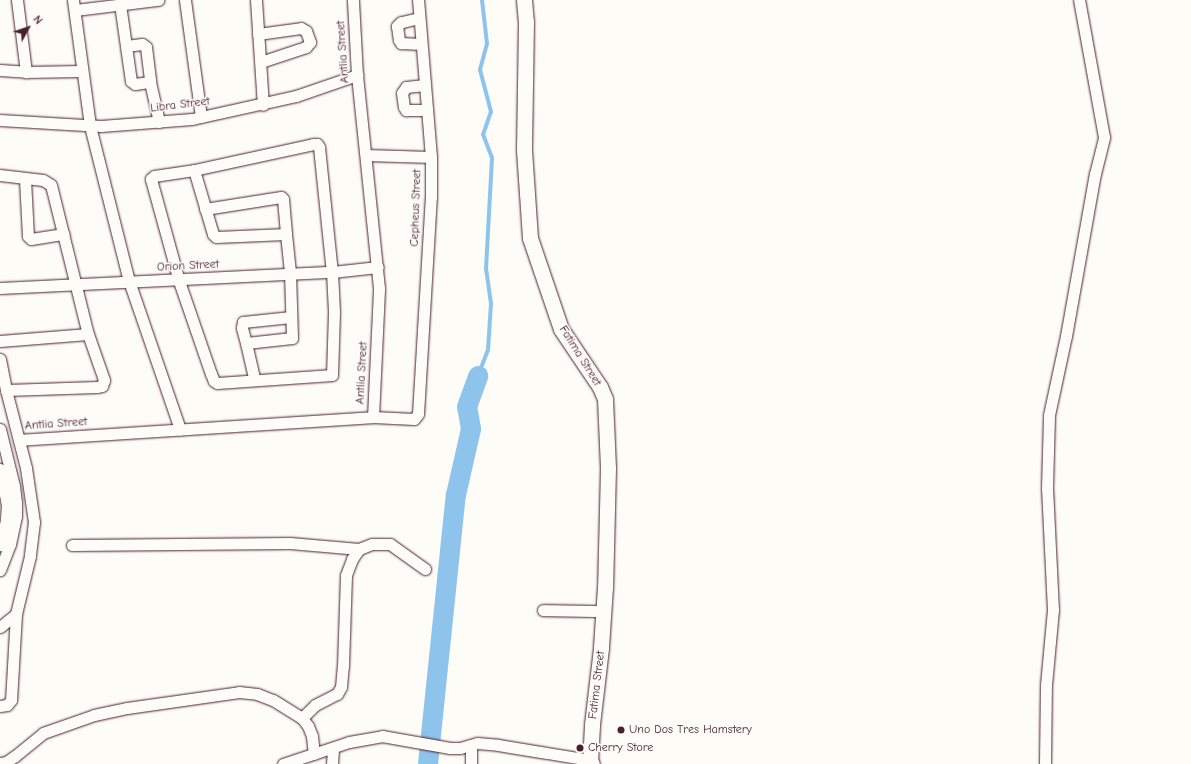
<!DOCTYPE html>
<html>
<head>
<meta charset="utf-8">
<style>
	body { margin:0 }
	#map { position:relative; width:1191px; height:764px; overflow:hidden; background:#fdfcf7; font-family:"Comic Neue",sans-serif }
	div>[style] { position:absolute }
	.stream>* { height:3.5px; margin:-1.75px; padding:0 1.75px; transform-origin:1.75px; border-radius:1.75px; background:#8ec3eb }
	.river>* { height:20px; margin:-10px; padding:0 10px; transform-origin:10px; border-radius:10px; background:#8ec3eb }
	.roads { filter:drop-shadow(0 0 1px #4a1f2b) drop-shadow(0 0 1px #4a1f2b) }
	.street>* { height:11px; margin:-5.5px; padding:0 5.5px; transform-origin:5.5px; border-radius:5.5px; background:#fdfcf7 }
	.secondary>* { height:15px; margin:-7.5px; padding:0 7.5px; transform-origin:7.5px; border-radius:7.5px; background:#fdfcf7 }
	.dots>* { width:11px; height:11px; translate:-50% -50%; box-sizing:border-box; border:2px solid #fdfcf7; border-radius:50% }
	span { translate:-50% -50%; white-space:nowrap; text-align:center; line-height:1.15; -webkit-text-stroke:3px #fdfcf7; paint-order:stroke }
	.street-label { font-size:12px; color:#4a1f2b }
	.poi-label { font-size:12px; color:#4a1f2b }
	.left { translate:0 -50%; text-align:left }
	.north { position:absolute; left:8px; top:8px; width:40px; height:40px; -webkit-text-stroke:3px #fdfcf7; paint-order:stroke; rotate:50deg; font-size:11px; font-weight:700; line-height:16px; text-align:center; color:#4a1f2b }
	.north::after { content:''; display:block; margin:auto; width:14px; height:18px; background:#4a1f2b; clip-path:polygon(50% 0,100% 100%,50% 72%,0 100%) }
</style>
</head>
<body>
<div id="map">
	<div class="stream">
		<div style="left:478px;top:376px;width:28px;rotate:-69deg"></div>
		<div style="left:488px;top:350px;width:46px;rotate:-86.3deg"></div>
		<div style="left:491px;top:304px;width:35px;rotate:-98deg"></div>
		<div style="left:486px;top:269px;width:111px;rotate:-86.9deg"></div>
		<div style="left:492px;top:158px;width:25px;rotate:-111deg"></div>
		<div style="left:483px;top:135px;width:24px;rotate:-71deg"></div>
		<div style="left:491px;top:112px;width:43px;rotate:-104.7deg"></div>
		<div style="left:480px;top:70px;width:27px;rotate:-75deg"></div>
		<div style="left:487px;top:44px;width:44px;rotate:-96.5deg"></div>
	</div>
	<div class="river">
		<div style="left:428px;top:764px;width:270px;rotate:-84.1deg"></div>
		<div style="left:456px;top:495px;width:68px;rotate:-77.2deg"></div>
		<div style="left:471px;top:429px;width:22px;rotate:-100deg"></div>
		<div style="left:467px;top:407px;width:33px;rotate:-70deg"></div>
	</div>
	<div class="roads">
		<div class="street">
			<div style="left:17px;top:0;width:73px;rotate:82.9deg"></div>
			<div style="left:73px;top:0;width:127px;rotate:82.3deg"></div>
			<div style="left:90px;top:126px;width:160px;rotate:75.9deg"></div>
			<div style="left:129px;top:281px;width:157px;rotate:71deg"></div>
			<div style="left:185px;top:0;width:118px;rotate:82.2deg"></div>
			<div style="left:256px;top:0;width:105px;rotate:86.2deg"></div>
			<div style="left:120px;top:4px;width:78px;rotate:81.9deg"></div>
			<div style="left:131px;top:81px;width:5px;rotate:37deg"></div>
			<div style="left:135px;top:84px;width:15px;rotate:-8deg"></div>
			<div style="left:150px;top:82px;width:41px;rotate:77.3deg"></div>
			<div style="left:75px;top:10px;width:84px;rotate:-6.9deg"></div>
			<div style="left:419px;top:18px;width:18px;rotate:167deg"></div>
			<div style="left:401px;top:22px;width:6px;rotate:135deg"></div>
			<div style="left:397px;top:26px;width:14px;rotate:82deg"></div>
			<div style="left:399px;top:40px;width:4px;rotate:56deg"></div>
			<div style="left:401px;top:43px;width:20px;rotate:3deg"></div>
			<div style="left:258px;top:34px;width:43px;rotate:-7.9deg"></div>
			<div style="left:301px;top:28px;width:6px;rotate:31deg"></div>
			<div style="left:306px;top:31px;width:12px;rotate:70deg"></div>
			<div style="left:310px;top:42px;width:6px;rotate:129deg"></div>
			<div style="left:306px;top:47px;width:47px;rotate:161.6deg"></div>
			<div style="left:126px;top:46px;width:16px;rotate:-7deg"></div>
			<div style="left:142px;top:44px;width:5px;rotate:37deg"></div>
			<div style="left:146px;top:47px;width:35px;rotate:83deg"></div>
			<div style="left:0;top:70px;width:26px;rotate:4deg"></div>
			<div style="left:26px;top:72px;width:55px;rotate:-1deg"></div>
			<div style="left:425px;top:85px;width:19px;rotate:174deg"></div>
			<div style="left:406px;top:87px;width:7px;rotate:124deg"></div>
			<div style="left:402px;top:93px;width:14px;rotate:82deg"></div>
			<div style="left:404px;top:107px;width:4px;rotate:56deg"></div>
			<div style="left:406px;top:110px;width:21px"></div>
			<div style="left:0;top:120px;width:101px;rotate:3.4deg"></div>
			<div style="left:101px;top:126px;width:91px;rotate:-4.4deg"></div>
			<div style="left:192px;top:119px;width:107px;rotate:-12.5deg"></div>
			<div style="left:296px;top:96px;width:65px;rotate:-19deg"></div>
			<div style="left:313px;top:144px;width:4px"></div>
			<div style="left:317px;top:144px;width:4px;rotate:56deg"></div>
			<div style="left:319px;top:147px;width:126px;rotate:84.1deg"></div>
			<div style="left:332px;top:272px;width:40px;rotate:87.1deg"></div>
			<div style="left:334px;top:312px;width:63px;rotate:91.8deg"></div>
			<div style="left:332px;top:375px;width:115px;rotate:176deg"></div>
			<div style="left:217px;top:383px;width:4px;rotate:-146deg"></div>
			<div style="left:214px;top:381px;width:8px;rotate:-113deg"></div>
			<div style="left:211px;top:374px;width:98px;rotate:-109deg"></div>
			<div style="left:179px;top:281px;width:106px;rotate:-105.4deg"></div>
			<div style="left:151px;top:179px;width:4px;rotate:-45deg"></div>
			<div style="left:154px;top:176px;width:40px;rotate:-8.5deg"></div>
			<div style="left:194px;top:170px;width:122px;rotate:-12.3deg"></div>
			<div style="left:366px;top:155px;width:65px;rotate:1.8deg"></div>
			<div style="left:194px;top:170px;width:67px;rotate:73.5deg"></div>
			<div style="left:213px;top:234px;width:4px;rotate:45deg"></div>
			<div style="left:216px;top:237px;width:70px;rotate:-2.5deg"></div>
			<div style="left:286px;top:234px;width:39px;rotate:84deg"></div>
			<div style="left:290px;top:273px;width:65px;rotate:88.2deg"></div>
			<div style="left:292px;top:338px;width:46px;rotate:173.8deg"></div>
			<div style="left:246px;top:343px;width:37px;rotate:77deg"></div>
			<div style="left:0;top:175px;width:43px;rotate:6.6deg"></div>
			<div style="left:43px;top:180px;width:9px;rotate:32deg"></div>
			<div style="left:51px;top:185px;width:154px;rotate:76.1deg"></div>
			<div style="left:88px;top:334px;width:49px;rotate:70.8deg"></div>
			<div style="left:104px;top:380px;width:6px;rotate:108deg"></div>
			<div style="left:102px;top:386px;width:5px;rotate:169deg"></div>
			<div style="left:97px;top:387px;width:91px;rotate:178.1deg"></div>
			<div style="left:25px;top:179px;width:57px;rotate:87deg"></div>
			<div style="left:28px;top:236px;width:4px;rotate:45deg"></div>
			<div style="left:31px;top:239px;width:33px;rotate:-9deg"></div>
			<div style="left:205px;top:209px;width:77px;rotate:-9deg"></div>
			<div style="left:281px;top:197px;width:3px;rotate:45deg"></div>
			<div style="left:283px;top:199px;width:35px;rotate:85deg"></div>
			<div style="left:0;top:288px;width:332px;rotate:-2.8deg"></div>
			<div style="left:332px;top:272px;width:46px;rotate:-6.2deg"></div>
			<div style="left:0;top:341px;width:88px;rotate:-4.5deg"></div>
			<div style="left:246px;top:343px;width:16px;rotate:-105deg"></div>
			<div style="left:242px;top:328px;width:6px;rotate:-81deg"></div>
			<div style="left:243px;top:322px;width:48px;rotate:-5.9deg"></div>
			<div style="left:0;top:359px;width:32px;rotate:79deg"></div>
			<div style="left:6px;top:390px;width:81px;rotate:75.6deg"></div>
			<div style="left:26px;top:468px;width:55px;rotate:81.6deg"></div>
			<div style="left:34px;top:522px;width:34px;rotate:97deg"></div>
			<div style="left:30px;top:556px;width:60px;rotate:103.6deg"></div>
			<div style="left:16px;top:614px;width:86px;rotate:93.3deg"></div>
			<div style="left:11px;top:700px;width:6px;rotate:129deg"></div>
			<div style="left:7px;top:705px;width:7px;rotate:172deg"></div>
			<div style="left:373px;top:417px;width:41px;rotate:2.8deg"></div>
			<div style="left:414px;top:419px;width:6px;rotate:-51deg"></div>
			<div style="left:418px;top:414px;width:217px;rotate:-86.6deg"></div>
			<div style="left:431px;top:197px;width:40px;rotate:-90deg"></div>
			<div style="left:431px;top:157px;width:158px;rotate:-94.7deg"></div>
			<div style="left:0;top:429px;width:59px;rotate:76.2deg"></div>
			<div style="left:14px;top:486px;width:17px;rotate:83deg"></div>
			<div style="left:16px;top:503px;width:13px;rotate:90deg"></div>
			<div style="left:16px;top:516px;width:29px;rotate:102deg"></div>
			<div style="left:10px;top:544px;width:28px;rotate:111deg"></div>
			<div style="left:19px;top:440px;width:355px;rotate:-3.7deg"></div>
			<div style="left:373px;top:417px;width:129px;rotate:-87.3deg"></div>
			<div style="left:379px;top:288px;width:214px;rotate:-95.9deg"></div>
			<div style="left:357px;top:75px;width:75px;rotate:-93.1deg"></div>
			<div style="left:0;top:469px;width:36px;rotate:79deg"></div>
			<div style="left:7px;top:504px;width:16px;rotate:94deg"></div>
			<div style="left:6px;top:520px;width:26px;rotate:103deg"></div>
			<div style="left:72px;top:545px;width:218px;rotate:-0.5deg"></div>
			<div style="left:290px;top:543px;width:69px;rotate:5deg"></div>
			<div style="left:359px;top:549px;width:14px;rotate:-21deg"></div>
			<div style="left:372px;top:544px;width:18px"></div>
			<div style="left:390px;top:544px;width:43px;rotate:35.5deg"></div>
			<div style="left:543px;top:610px;width:60px;rotate:1deg"></div>
			<div style="left:0;top:627px;width:21px;rotate:-39deg"></div>
			<div style="left:302px;top:718px;width:18px;rotate:-45deg"></div>
			<div style="left:315px;top:705px;width:25px;rotate:-27deg"></div>
			<div style="left:337px;top:694px;width:8px;rotate:-60deg"></div>
			<div style="left:341px;top:687px;width:21px;rotate:-85deg"></div>
			<div style="left:343px;top:666px;width:91px;rotate:-88.1deg"></div>
			<div style="left:346px;top:575px;width:17px;rotate:-69deg"></div>
			<div style="left:352px;top:559px;width:12px;rotate:-55deg"></div>
			<div style="left:471px;top:745px;width:19px;rotate:90deg"></div>
			<div style="left:0;top:763px;width:6px;rotate:-9deg"></div>
			<div style="left:6px;top:762px;width:11px;rotate:-34deg"></div>
			<div style="left:15px;top:756px;width:36px;rotate:-39deg"></div>
			<div style="left:43px;top:733px;width:54px;rotate:-19.4deg"></div>
			<div style="left:94px;top:715px;width:34px;rotate:-12deg"></div>
			<div style="left:127px;top:708px;width:113px;rotate:-8.1deg"></div>
			<div style="left:239px;top:692px;width:18px;rotate:6deg"></div>
			<div style="left:257px;top:694px;width:17px;rotate:21deg"></div>
			<div style="left:273px;top:700px;width:34px;rotate:32deg"></div>
			<div style="left:302px;top:718px;width:10px;rotate:53deg"></div>
			<div style="left:308px;top:726px;width:11px;rotate:68deg"></div>
			<div style="left:312px;top:736px;width:18px;rotate:84deg"></div>
			<div style="left:283px;top:764px;width:70px;rotate:-18.4deg"></div>
			<div style="left:349px;top:742px;width:34px;rotate:-10deg"></div>
			<div style="left:382px;top:736px;width:69px;rotate:10deg"></div>
			<div style="left:450px;top:748px;width:10px"></div>
			<div style="left:460px;top:748px;width:18px;rotate:-16deg"></div>
			<div style="left:477px;top:743px;width:21px;rotate:5deg"></div>
			<div style="left:498px;top:745px;width:93px;rotate:9.3deg"></div>
			<div style="left:332px;top:764px;width:16px;rotate:-86deg"></div>
			<div style="left:1045px;top:764px;width:79px;rotate:-89.3deg"></div>
			<div style="left:1046px;top:685px;width:75px;rotate:-84.7deg"></div>
			<div style="left:1053px;top:610px;width:122px;rotate:-92.8deg"></div>
			<div style="left:1047px;top:488px;width:73px;rotate:-88.4deg"></div>
			<div style="left:1049px;top:415px;width:81px;rotate:-77.9deg"></div>
			<div style="left:1066px;top:336px;width:165px;rotate:-79.9deg"></div>
			<div style="left:1095px;top:174px;width:38px;rotate:-76deg"></div>
			<div style="left:1104px;top:137px;width:139px;rotate:-100.3deg"></div>
		</div>
		<div class="secondary">
			<div style="left:524px;top:0;width:22px;rotate:85deg"></div>
			<div style="left:526px;top:22px;width:128px;rotate:90.9deg"></div>
			<div style="left:524px;top:150px;width:88px;rotate:86.1deg"></div>
			<div style="left:530px;top:238px;width:96px;rotate:71.2deg"></div>
			<div style="left:561px;top:329px;width:70px;rotate:56.1deg"></div>
			<div style="left:600px;top:387px;width:13px;rotate:67deg"></div>
			<div style="left:605px;top:399px;width:69px;rotate:87.5deg"></div>
			<div style="left:608px;top:468px;width:119px;rotate:91.4deg"></div>
			<div style="left:605px;top:587px;width:61px;rotate:93.8deg"></div>
			<div style="left:601px;top:648px;width:78px;rotate:96.7deg"></div>
			<div style="left:592px;top:725px;width:35px;rotate:93deg"></div>
			<div style="left:590px;top:760px;width:4px;rotate:63deg"></div>
		</div>
	</div>
	<div class="dots">
		<div style="left:621px;top:730px;background:#4a1f2b"></div>
		<div style="left:580px;top:748px;background:#4a1f2b"></div>
	</div>
	<div class="street-label">
		<span style="left:343px;top:52px;rotate:-94deg">Antlia Street</span>
		<span style="left:180px;top:105px;rotate:-7deg">Libra Street</span>
		<span style="left:416px;top:208px;rotate:-88deg">Cepheus Street</span>
		<span style="left:188px;top:266px;rotate:-3deg">Orion Street</span>
		<span style="left:580px;top:356px;rotate:58deg">Fatima Street</span>
		<span style="left:362px;top:373px;rotate:-87deg">Antlia Street</span>
		<span style="left:56px;top:424px;rotate:-4deg">Antlia Street</span>
		<span style="left:597px;top:685px;rotate:-83deg">Fatima Street</span>
	</div>
	<div class="poi-label">
		<span class="left" style="left:629px;top:730px">Uno Dos Tres Hamstery</span>
		<span class="left" style="left:588px;top:748px">Cherry Store</span>
	</div>
	<div class="north">N</div>
</div>
</body>
</html>
